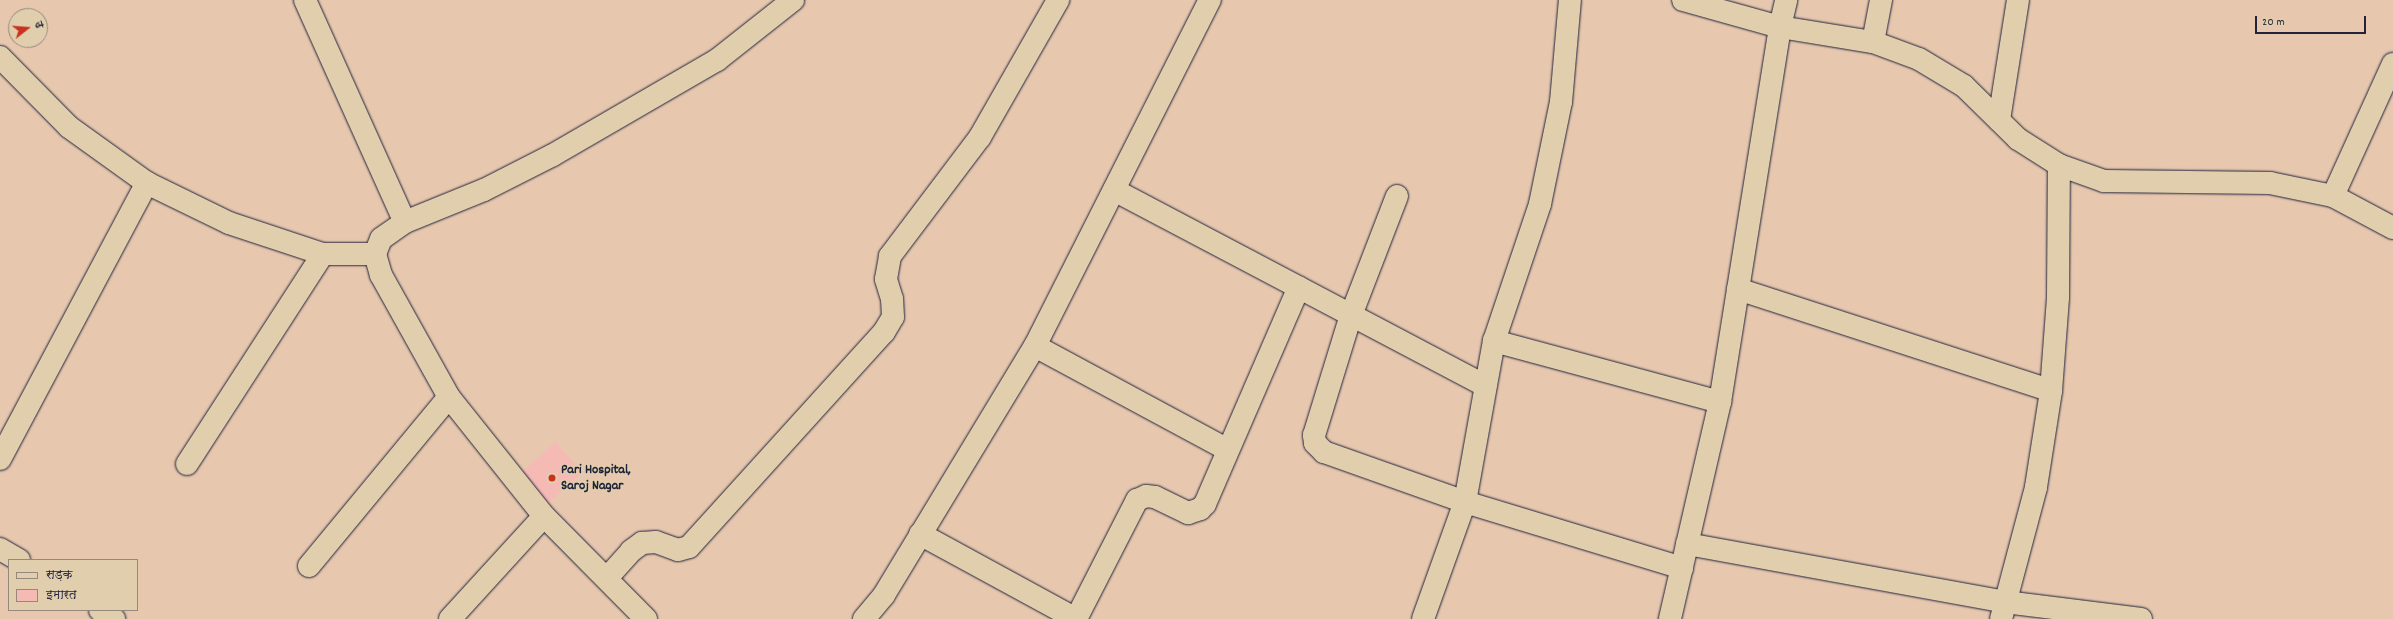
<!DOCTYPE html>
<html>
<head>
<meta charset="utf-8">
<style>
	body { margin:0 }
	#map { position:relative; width:2393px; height:619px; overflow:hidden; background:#e7c8af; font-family:Dekko,"Playpen Sans Deva",sans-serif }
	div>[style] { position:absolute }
	.building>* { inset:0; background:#f6bab5 }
	.roads { filter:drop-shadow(0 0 1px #22223b) drop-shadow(0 0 1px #22223b) }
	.minor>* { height:22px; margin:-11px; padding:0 11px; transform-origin:11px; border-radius:11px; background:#e1ceac }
	.dots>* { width:11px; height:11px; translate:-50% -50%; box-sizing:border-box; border:2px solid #e1ceac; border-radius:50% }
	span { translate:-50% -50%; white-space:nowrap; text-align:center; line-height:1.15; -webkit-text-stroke:3px #e1ceac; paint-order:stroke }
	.poi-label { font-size:14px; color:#22223b; font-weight:700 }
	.left { translate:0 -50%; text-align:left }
	.legend { position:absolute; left:8px; top:559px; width:130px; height:52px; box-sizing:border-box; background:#e1ceac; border:1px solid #95897f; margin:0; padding:5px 7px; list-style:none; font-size:12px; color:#22223b }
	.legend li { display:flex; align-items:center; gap:8px; height:20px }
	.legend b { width:20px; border:1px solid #95897f }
	.north { position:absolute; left:8px; top:8px; width:40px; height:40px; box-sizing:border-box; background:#e1ceac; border:1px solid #95897f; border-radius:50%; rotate:73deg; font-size:11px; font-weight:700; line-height:16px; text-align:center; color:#22223b }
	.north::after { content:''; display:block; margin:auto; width:14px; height:18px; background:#c8321e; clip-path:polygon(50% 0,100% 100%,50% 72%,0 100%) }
	.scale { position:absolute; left:2255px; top:16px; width:111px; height:18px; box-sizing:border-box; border:2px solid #22223b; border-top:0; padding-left:5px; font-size:12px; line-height:14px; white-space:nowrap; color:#22223b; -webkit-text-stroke:3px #e1ceac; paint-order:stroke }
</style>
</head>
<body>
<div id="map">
	<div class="building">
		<div style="clip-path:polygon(555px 442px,583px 472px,548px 503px,522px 472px)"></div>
	</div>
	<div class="roads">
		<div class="minor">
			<div style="left:305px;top:0;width:243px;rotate:65.8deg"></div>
			<div style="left:405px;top:222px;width:85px;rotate:-22.1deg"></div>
			<div style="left:484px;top:190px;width:77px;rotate:-26.9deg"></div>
			<div style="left:553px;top:155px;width:190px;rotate:-30.1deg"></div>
			<div style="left:717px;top:60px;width:97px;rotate:-38.3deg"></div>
			<div style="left:1683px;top:0;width:101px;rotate:15.6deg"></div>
			<div style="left:1780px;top:27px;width:94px;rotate:9.2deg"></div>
			<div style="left:1873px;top:42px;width:49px;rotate:20.3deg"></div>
			<div style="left:1919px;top:59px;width:52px;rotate:31deg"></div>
			<div style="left:1964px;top:86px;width:76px;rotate:44.5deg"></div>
			<div style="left:2018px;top:139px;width:49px;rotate:32.4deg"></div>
			<div style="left:2059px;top:165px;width:48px;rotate:19.6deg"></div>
			<div style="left:2104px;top:181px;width:166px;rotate:0.7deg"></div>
			<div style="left:2270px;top:183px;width:64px;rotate:11.7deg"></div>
			<div style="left:2333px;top:196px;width:68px;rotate:28.1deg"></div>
			<div style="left:1873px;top:42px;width:43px;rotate:-79.2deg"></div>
			<div style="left:0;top:57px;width:98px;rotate:45.4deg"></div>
			<div style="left:69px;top:127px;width:96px;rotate:35.7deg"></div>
			<div style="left:147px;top:183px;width:91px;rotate:26deg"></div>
			<div style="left:229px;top:223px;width:99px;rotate:18.3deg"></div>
			<div style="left:323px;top:254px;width:52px"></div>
			<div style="left:1999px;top:120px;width:121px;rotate:-81deg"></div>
			<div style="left:1114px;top:190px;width:420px;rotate:27.8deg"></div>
			<div style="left:1397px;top:196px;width:128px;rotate:111.1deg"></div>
			<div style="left:1351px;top:315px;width:126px;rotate:107.1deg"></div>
			<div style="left:1314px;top:435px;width:8px;rotate:83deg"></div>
			<div style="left:1315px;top:443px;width:13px;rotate:45deg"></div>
			<div style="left:1324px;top:452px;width:150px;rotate:19.5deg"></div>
			<div style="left:1465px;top:502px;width:227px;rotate:16.9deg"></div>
			<div style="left:2333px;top:196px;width:145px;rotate:-65.6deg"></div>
			<div style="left:405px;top:222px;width:29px;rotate:145deg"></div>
			<div style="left:381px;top:239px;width:16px;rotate:112deg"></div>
			<div style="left:375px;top:254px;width:22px;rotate:74deg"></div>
			<div style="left:381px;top:275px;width:140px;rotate:60.9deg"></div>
			<div style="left:1738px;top:289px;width:329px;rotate:18deg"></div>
			<div style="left:1494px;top:341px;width:234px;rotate:15.1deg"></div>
			<div style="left:1720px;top:402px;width:223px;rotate:103deg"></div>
			<div style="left:1035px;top:346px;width:219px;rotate:28.3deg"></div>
			<div style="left:1720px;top:402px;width:380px;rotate:-80.9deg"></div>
			<div style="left:1780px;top:27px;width:28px;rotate:-77deg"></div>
			<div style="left:0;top:459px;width:313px;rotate:-62deg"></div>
			<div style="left:187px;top:464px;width:250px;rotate:-57.1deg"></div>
			<div style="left:920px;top:534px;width:178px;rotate:28.6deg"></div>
			<div style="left:1687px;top:544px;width:323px;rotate:10.3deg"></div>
			<div style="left:2005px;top:602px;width:137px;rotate:7.1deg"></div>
			<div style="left:0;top:549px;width:22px;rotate:30deg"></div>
			<div style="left:309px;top:566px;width:219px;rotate:-50.4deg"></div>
			<div style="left:449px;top:397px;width:152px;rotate:51.4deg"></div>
			<div style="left:544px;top:516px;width:145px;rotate:45.3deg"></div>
			<div style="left:607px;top:578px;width:36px;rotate:-48deg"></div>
			<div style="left:631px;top:551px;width:14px;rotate:-36deg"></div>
			<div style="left:642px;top:543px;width:14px;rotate:-4deg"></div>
			<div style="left:656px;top:542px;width:23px;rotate:20deg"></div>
			<div style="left:678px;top:550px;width:11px;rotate:-15deg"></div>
			<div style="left:689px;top:547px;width:290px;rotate:-47.8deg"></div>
			<div style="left:884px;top:332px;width:17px;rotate:-59deg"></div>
			<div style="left:893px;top:317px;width:18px;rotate:-93deg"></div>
			<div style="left:892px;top:299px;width:21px;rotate:-107deg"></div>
			<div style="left:886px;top:279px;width:23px;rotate:-80deg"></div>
			<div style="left:890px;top:256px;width:149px;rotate:-52.9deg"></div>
			<div style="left:980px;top:137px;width:158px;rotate:-60.3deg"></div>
			<div style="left:100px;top:610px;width:17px;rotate:33deg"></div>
			<div style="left:450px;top:619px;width:139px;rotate:-47.6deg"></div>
			<div style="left:864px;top:619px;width:31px;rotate:-50deg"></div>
			<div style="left:884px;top:595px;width:291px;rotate:-58.8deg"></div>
			<div style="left:1035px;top:346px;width:388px;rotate:-63.2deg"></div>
			<div style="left:1076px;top:619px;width:134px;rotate:-62.9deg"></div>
			<div style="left:1137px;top:500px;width:10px;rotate:-24deg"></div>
			<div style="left:1146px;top:496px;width:9px;rotate:6deg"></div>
			<div style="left:1155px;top:497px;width:37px;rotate:26deg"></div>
			<div style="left:1188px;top:513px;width:13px;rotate:-18deg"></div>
			<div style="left:1200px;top:509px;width:7px;rotate:-45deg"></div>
			<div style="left:1205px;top:504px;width:236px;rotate:-66.6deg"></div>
			<div style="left:1423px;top:619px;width:124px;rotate:-70.3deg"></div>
			<div style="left:1465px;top:502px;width:164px;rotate:-79.8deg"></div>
			<div style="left:1494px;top:341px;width:145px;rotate:-71.4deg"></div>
			<div style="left:1540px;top:204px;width:104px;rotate:-78.4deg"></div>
			<div style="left:1561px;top:102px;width:102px;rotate:-85deg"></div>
			<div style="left:2001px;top:619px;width:137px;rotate:-75.1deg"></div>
			<div style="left:2036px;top:487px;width:97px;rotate:-81.1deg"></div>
			<div style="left:2051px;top:391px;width:94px;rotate:-85.7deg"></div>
			<div style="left:2058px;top:297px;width:132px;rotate:-89.6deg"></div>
		</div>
	</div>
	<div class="dots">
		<div style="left:552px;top:478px;background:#c8321e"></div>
	</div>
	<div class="poi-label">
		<span class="left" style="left:561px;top:478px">Pari Hospital,<br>Saroj Nagar</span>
	</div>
	<ul class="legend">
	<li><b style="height:5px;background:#e1ceac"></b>सड़क</li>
	<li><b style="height:11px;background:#f6bab5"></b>इमारत</li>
	</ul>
	<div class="north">उ</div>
	<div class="scale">20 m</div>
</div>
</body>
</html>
